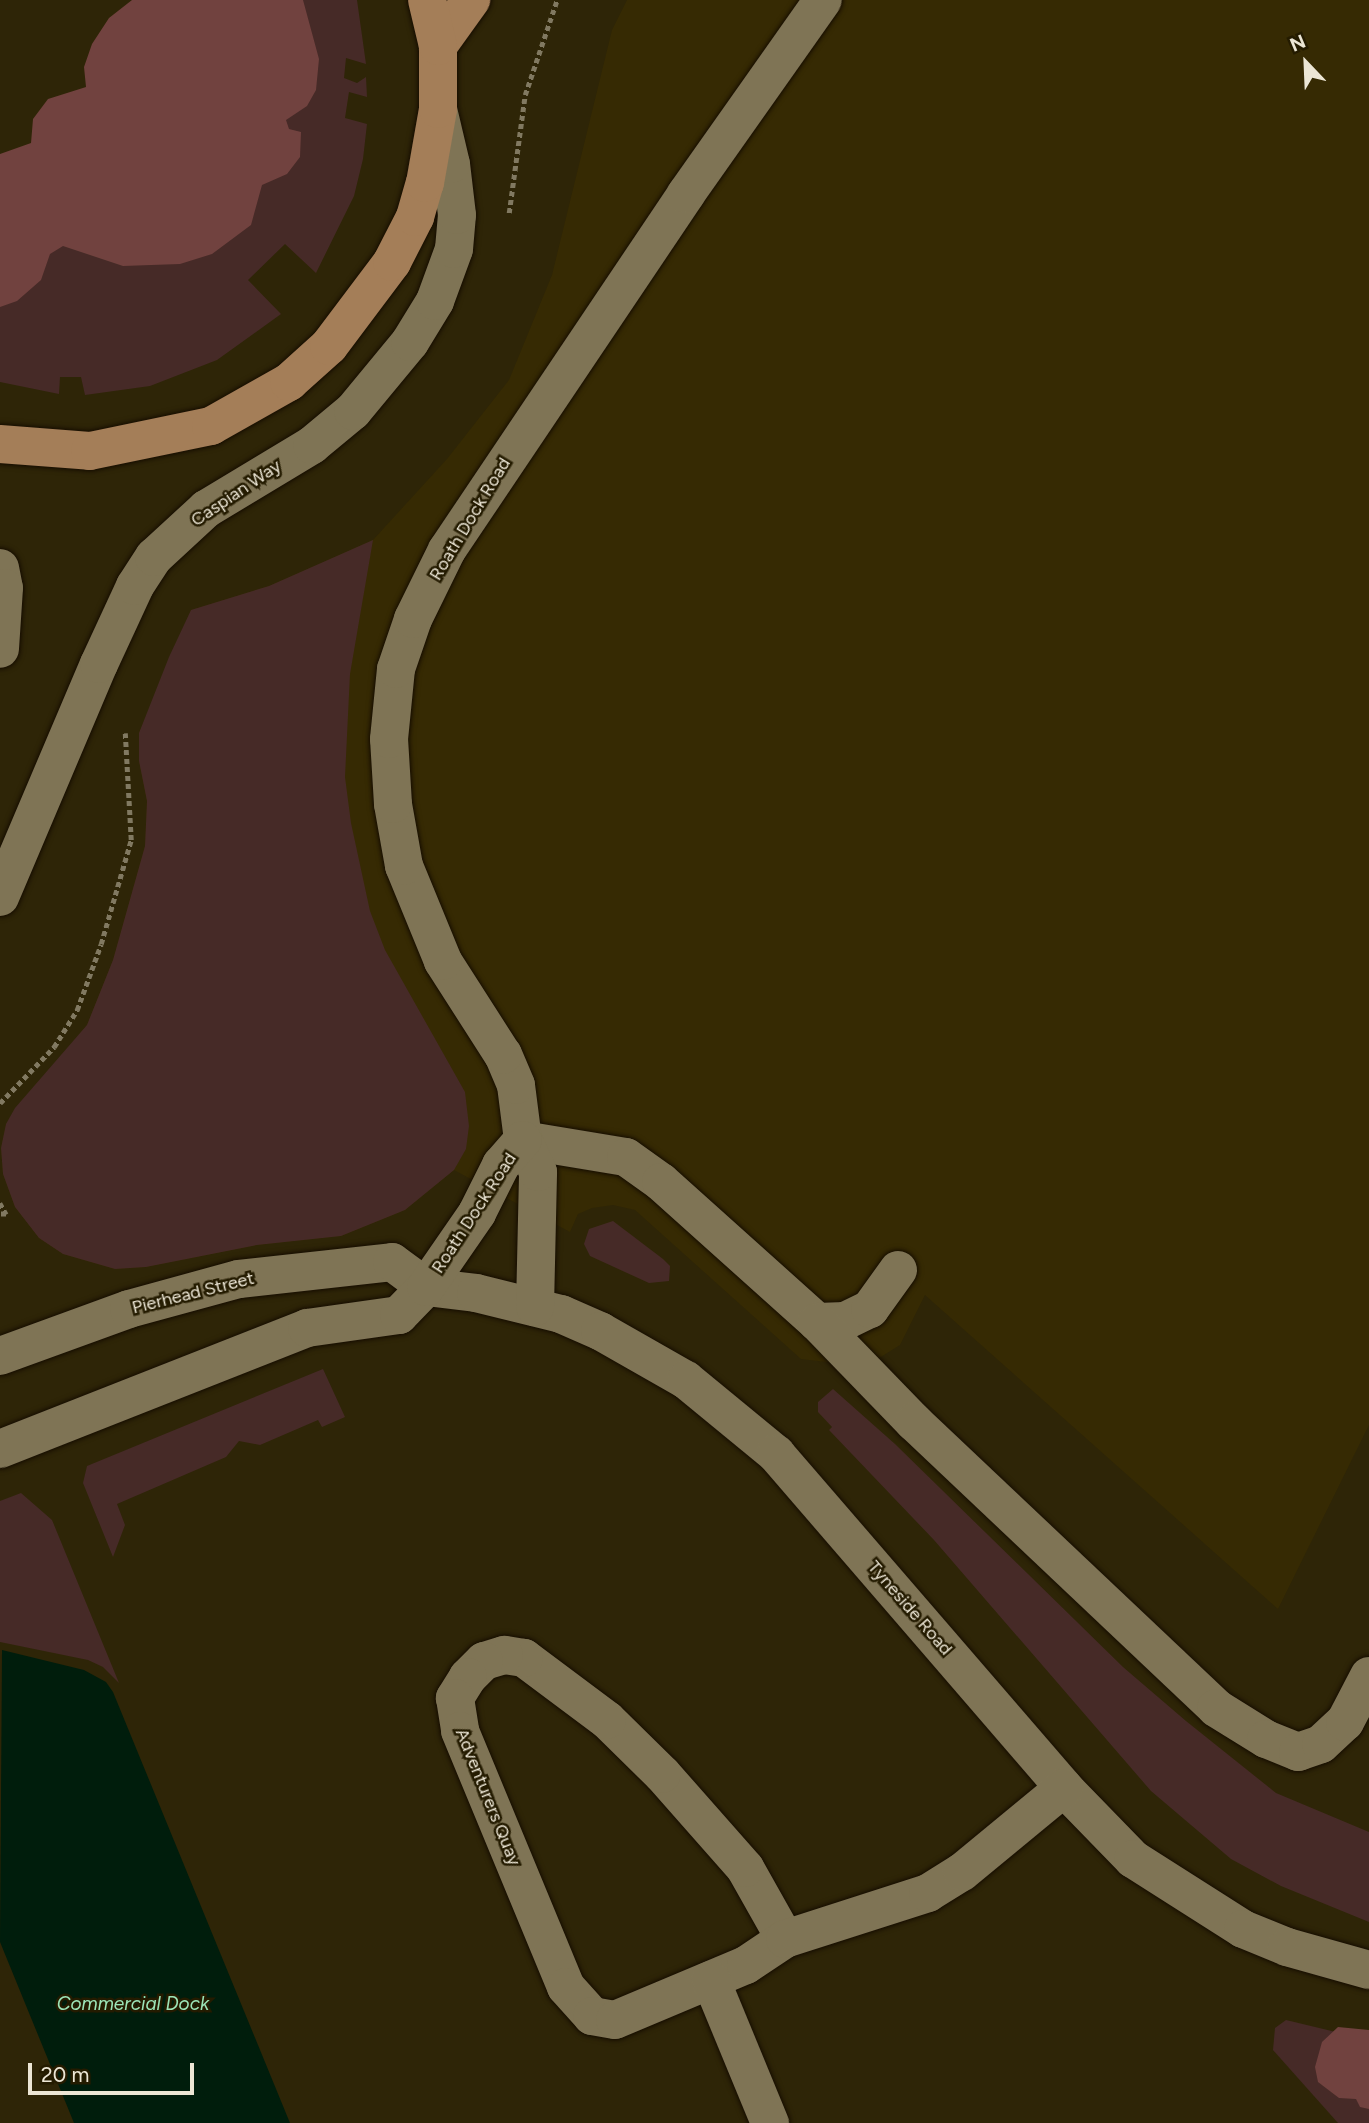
<!DOCTYPE html>
<html>
<head>
<meta charset="utf-8">
<style>
	body { margin:0 }
	#map { position:relative; width:1369px; height:2123px; overflow:hidden; background:#2e2507; font-family:Figtree,sans-serif }
	div>[style] { position:absolute }
	.built>* { inset:0; background:#362a03 }
	.green>* { inset:0; background:#462a27 }
	.forest>* { inset:0; background:#71423f }
	.water>* { inset:0; background:#001d0c }
	.path>* { height:4.5px; margin-top:-2.25px; transform-origin:0; background:repeating-linear-gradient(90deg,#817961 0 5px,transparent 0 8.5px) }
	.roads { filter:drop-shadow(0 0 2px #160d00) drop-shadow(0 0 2px #160d00) }
	.minor>* { height:38px; margin:-19px; padding:0 19px; transform-origin:19px; border-radius:19px; background:#7f7455 }
	.major>* { height:38px; margin:-19px; padding:0 19px; transform-origin:19px; border-radius:19px; background:#a47e58 }
	span { translate:-50% -50%; white-space:nowrap; text-align:center; line-height:1.15; -webkit-text-stroke:5px #241b00; paint-order:stroke }
	.street-label { font-size:18px; color:#ece6d5 }
	.water-label { font-size:19px; color:#9de5b8; font-style:italic }
	.north { position:absolute; left:1271px; top:28px; width:70px; height:70px; -webkit-text-stroke:5px #241b00; paint-order:stroke; rotate:337deg; font-size:19px; font-weight:700; line-height:28px; text-align:center; color:#ece6d5 }
	.north::after { content:''; display:block; margin:auto; width:24px; height:32px; background:#ece6d5; clip-path:polygon(50% 0,100% 100%,50% 72%,0 100%) }
	.scale { position:absolute; left:28px; top:2063px; width:166px; height:32px; box-sizing:border-box; border:4px solid #ece6d5; border-top:0; padding-left:9px; font-size:21px; line-height:24px; white-space:nowrap; color:#ece6d5; -webkit-text-stroke:5px #241b00; paint-order:stroke }
</style>
</head>
<body>
<div id="map">
	<div class="built">
		<div style="clip-path:polygon(627px 0,1369px 0,1369px 1425px,1278px 1609px,925px 1295px,900px 1345px,879px 1358px,852px 1365px,801px 1359px,635px 1210px,613px 1205px,592px 1208px,578px 1214px,570px 1232px,454px 1170px,405px 1210px,341px 1236px,257px 1245px,146px 1267px,115px 1269px,63px 1254px,39px 1238px,15px 1207px,3px 1174px,1px 1148px,6px 1124px,87px 1025px,113px 960px,145px 846px,147px 801px,139px 761px,139px 733px,191px 610px,269px 586px,373px 540px,447px 459px,509px 380px,552px 275px,612px 30px)"></div>
	</div>
	<div class="green">
		<div style="clip-path:polygon(232px 0,357px 0,366px 64px,346px 58px,344px 78px,357px 83px,366px 77px,367px 97px,349px 92px,345px 118px,367px 124px,363px 159px,354px 196px,316px 273px,285px 244px,248px 280px,281px 314px,217px 360px,150px 386px,85px 395px,81px 377px,60px 377px,59px 394px,0 382px,0 167px)"></div>
		<div style="clip-path:polygon(373px 540px,350px 674px,345px 777px,351px 823px,370px 911px,385px 950px,465px 1092px,469px 1126px,466px 1149px,454px 1170px,405px 1210px,341px 1236px,257px 1245px,146px 1267px,115px 1269px,63px 1254px,39px 1238px,15px 1207px,3px 1174px,1px 1148px,6px 1124px,15px 1108px,87px 1025px,113px 960px,145px 846px,147px 801px,139px 761px,139px 733px,169px 657px,191px 610px,269px 586px)"></div>
		<div style="clip-path:polygon(613px 1221px,663px 1259px,670px 1266px,669px 1281px,649px 1283px,590px 1256px,584px 1244px,589px 1229px)"></div>
		<div style="clip-path:polygon(323px 1369px,345px 1417px,322px 1427px,318px 1420px,260px 1445px,239px 1441px,226px 1457px,117px 1504px,125px 1525px,113px 1557px,83px 1483px,87px 1466px)"></div>
		<div style="clip-path:polygon(833px 1389px,895px 1444px,1123px 1667px,1186px 1721px,1276px 1793px,1369px 1832px,1369px 1922px,1281px 1886px,1231px 1859px,1151px 1791px,934px 1540px,829px 1430px,832px 1427px,818px 1412px,818px 1402px)"></div>
		<div style="clip-path:polygon(21px 1493px,52px 1520px,119px 1683px,103px 1667px,88px 1660px,0 1642px,0 1501px)"></div>
		<div style="clip-path:polygon(1286px 2020px,1369px 2040px,1369px 2123px,1338px 2123px,1273px 2050px,1275px 2028px)"></div>
	</div>
	<div class="forest">
		<div style="clip-path:polygon(132px 0,303px 0,319px 59px,316px 90px,307px 106px,286px 120px,289px 129px,301px 132px,300px 157px,287px 174px,262px 185px,251px 225px,212px 254px,180px 264px,123px 266px,63px 246px,50px 254px,41px 280px,17px 301px,0 307px,0 154px,31px 143px,33px 119px,48px 99px,86px 87px,84px 67px,92px 44px,109px 18px)"></div>
		<div style="clip-path:polygon(1338px 2027px,1369px 2030px,1369px 2109px,1360px 2107px,1356px 2099px,1339px 2098px,1318px 2082px,1315px 2067px,1322px 2042px)"></div>
	</div>
	<div class="water">
		<div style="clip-path:polygon(2px 1650px,84px 1670px,106px 1682px,113px 1692px,290px 2123px,74px 2123px,0 1942px)"></div>
	</div>
	<div class="path">
		<div style="left:509px;top:213px;width:119px;rotate:-82.3deg"></div>
		<div style="left:525px;top:95px;width:100px;rotate:-71.4deg"></div>
		<div style="left:0;top:1103px;width:78px;rotate:-46deg"></div>
		<div style="left:54px;top:1047px;width:44px;rotate:-58.1deg"></div>
		<div style="left:77px;top:1010px;width:70px;rotate:-70deg"></div>
		<div style="left:101px;top:944px;width:108px;rotate:-73.9deg"></div>
		<div style="left:131px;top:840px;width:107px;rotate:-93.2deg"></div>
		<div style="left:0;top:1203px;width:13px;rotate:61deg"></div>
		<div style="left:6px;top:1214px;width:6px;rotate:180deg"></div>
	</div>
	<div class="roads">
		<div class="minor">
			<div style="left:0;top:568px;width:20px;rotate:79deg"></div>
			<div style="left:4px;top:588px;width:61px;rotate:93.8deg"></div>
			<div style="left:0;top:897px;width:253px;rotate:-67deg"></div>
			<div style="left:99px;top:664px;width:86px;rotate:-65.2deg"></div>
			<div style="left:135px;top:586px;width:35px;rotate:-57deg"></div>
			<div style="left:154px;top:557px;width:71px;rotate:-42.7deg"></div>
			<div style="left:206px;top:509px;width:124px;rotate:-31.1deg"></div>
			<div style="left:312px;top:445px;width:53px;rotate:-39.7deg"></div>
			<div style="left:353px;top:411px;width:89px;rotate:-50.4deg"></div>
			<div style="left:410px;top:342px;width:48px;rotate:-58.6deg"></div>
			<div style="left:435px;top:301px;width:55px;rotate:-69.9deg"></div>
			<div style="left:454px;top:249px;width:34px;rotate:-85deg"></div>
			<div style="left:457px;top:215px;width:51px;rotate:-96.7deg"></div>
			<div style="left:451px;top:164px;width:57px;rotate:-103.3deg"></div>
			<div style="left:523px;top:1140px;width:104px;rotate:9.4deg"></div>
			<div style="left:626px;top:1157px;width:43px;rotate:35.5deg"></div>
			<div style="left:661px;top:1182px;width:210px;rotate:41.9deg"></div>
			<div style="left:817px;top:1322px;width:28px;rotate:-2deg"></div>
			<div style="left:845px;top:1321px;width:28px;rotate:-26deg"></div>
			<div style="left:870px;top:1309px;width:48px;rotate:-54.3deg"></div>
			<div style="left:426px;top:1287px;width:50px;rotate:6.8deg"></div>
			<div style="left:476px;top:1293px;width:88px;rotate:13.9deg"></div>
			<div style="left:561px;top:1314px;width:43px;rotate:23.6deg"></div>
			<div style="left:600px;top:1331px;width:99px;rotate:29.7deg"></div>
			<div style="left:686px;top:1380px;width:117px;rotate:39.4deg"></div>
			<div style="left:776px;top:1454px;width:441px;rotate:49.2deg"></div>
			<div style="left:1064px;top:1788px;width:99px;rotate:45.8deg"></div>
			<div style="left:1133px;top:1859px;width:130px;rotate:32.5deg"></div>
			<div style="left:1243px;top:1929px;width:48px;rotate:22.2deg"></div>
			<div style="left:1287px;top:1947px;width:85px;rotate:15.7deg"></div>
			<div style="left:535px;top:1307px;width:135px;rotate:-88.7deg"></div>
			<div style="left:538px;top:1172px;width:35px;rotate:-115deg"></div>
			<div style="left:523px;top:1140px;width:55px;rotate:-97.3deg"></div>
			<div style="left:516px;top:1085px;width:33px;rotate:-113deg"></div>
			<div style="left:503px;top:1055px;width:112px;rotate:-122.6deg"></div>
			<div style="left:443px;top:961px;width:103px;rotate:-112.3deg"></div>
			<div style="left:404px;top:866px;width:63px;rotate:-100.1deg"></div>
			<div style="left:393px;top:804px;width:65px;rotate:-93.5deg"></div>
			<div style="left:389px;top:739px;width:70px;rotate:-84.3deg"></div>
			<div style="left:396px;top:669px;width:53px;rotate:-71.2deg"></div>
			<div style="left:413px;top:619px;width:77px;rotate:-63.8deg"></div>
			<div style="left:447px;top:550px;width:429px;rotate:-56.1deg"></div>
			<div style="left:686px;top:194px;width:237px;rotate:-54.8deg"></div>
			<div style="left:817px;top:1322px;width:139px;rotate:45.9deg"></div>
			<div style="left:914px;top:1422px;width:416px;rotate:43.4deg"></div>
			<div style="left:1216px;top:1708px;width:59px;rotate:31.8deg"></div>
			<div style="left:1266px;top:1739px;width:35px;rotate:22deg"></div>
			<div style="left:1298px;top:1752px;width:24px;rotate:-19deg"></div>
			<div style="left:1321px;top:1744px;width:33px;rotate:-43deg"></div>
			<div style="left:1345px;top:1722px;width:52px;rotate:-62.4deg"></div>
			<div style="left:0;top:1356px;width:137px;rotate:-20deg"></div>
			<div style="left:129px;top:1309px;width:114px;rotate:-15.3deg"></div>
			<div style="left:239px;top:1279px;width:154px;rotate:-6.3deg"></div>
			<div style="left:392px;top:1262px;width:42px;rotate:36.3deg"></div>
			<div style="left:0;top:1449px;width:330px;rotate:-21.5deg"></div>
			<div style="left:307px;top:1328px;width:93px;rotate:-8deg"></div>
			<div style="left:399px;top:1315px;width:39px;rotate:-46deg"></div>
			<div style="left:426px;top:1287px;width:90px;rotate:-55.4deg"></div>
			<div style="left:477px;top:1213px;width:54px;rotate:-63.4deg"></div>
			<div style="left:501px;top:1165px;width:33px;rotate:-49deg"></div>
			<div style="left:785px;top:1939px;width:81px;rotate:-119.4deg"></div>
			<div style="left:745px;top:1868px;width:125px;rotate:-131.4deg"></div>
			<div style="left:662px;top:1774px;width:77px;rotate:-135.5deg"></div>
			<div style="left:607px;top:1720px;width:104px;rotate:-143.2deg"></div>
			<div style="left:524px;top:1658px;width:20px;rotate:-171deg"></div>
			<div style="left:504px;top:1655px;width:21px;rotate:163deg"></div>
			<div style="left:484px;top:1661px;width:23px;rotate:135deg"></div>
			<div style="left:468px;top:1677px;width:25px;rotate:122deg"></div>
			<div style="left:455px;top:1698px;width:33px;rotate:81deg"></div>
			<div style="left:460px;top:1731px;width:277px;rotate:67.5deg"></div>
			<div style="left:566px;top:1987px;width:39px;rotate:48deg"></div>
			<div style="left:592px;top:2016px;width:23px;rotate:10deg"></div>
			<div style="left:615px;top:2020px;width:142px;rotate:-22.8deg"></div>
			<div style="left:746px;top:1965px;width:47px;rotate:-33.7deg"></div>
			<div style="left:785px;top:1939px;width:150px;rotate:-17.8deg"></div>
			<div style="left:928px;top:1893px;width:40px;rotate:-32deg"></div>
			<div style="left:962px;top:1872px;width:132px;rotate:-39.5deg"></div>
			<div style="left:711px;top:1980px;width:155px;rotate:67.6deg"></div>
		</div>
		<div class="major">
			<div style="left:438px;top:46px;width:57px;rotate:-54.3deg"></div>
			<div style="left:0;top:444px;width:90px;rotate:4.4deg"></div>
			<div style="left:90px;top:451px;width:124px;rotate:-11.7deg"></div>
			<div style="left:211px;top:426px;width:90px;rotate:-29.4deg"></div>
			<div style="left:289px;top:382px;width:54px;rotate:-42deg"></div>
			<div style="left:329px;top:346px;width:105px;rotate:-53.1deg"></div>
			<div style="left:392px;top:262px;width:51px;rotate:-62.9deg"></div>
			<div style="left:415px;top:217px;width:35px;rotate:-74deg"></div>
			<div style="left:425px;top:183px;width:75px;rotate:-80deg"></div>
			<div style="left:438px;top:109px;width:63px;rotate:-90deg"></div>
			<div style="left:438px;top:46px;width:47px;rotate:-103.4deg"></div>
		</div>
	</div>
	<div class="street-label">
		<span style="left:236px;top:493px;rotate:-34deg">Caspian Way</span>
		<span style="left:470px;top:519px;rotate:-59deg">Roath Dock Road</span>
		<span style="left:474px;top:1213px;rotate:-57deg">Roath Dock Road</span>
		<span style="left:193px;top:1293px;rotate:-14deg">Pierhead Street</span>
		<span style="left:910px;top:1608px;rotate:49deg">Tyneside Road</span>
		<span style="left:488px;top:1797px;rotate:68deg">Adventurers Quay</span>
	</div>
	<div class="water-label">
		<span style="left:133px;top:2004px">Commercial Dock</span>
	</div>
	<div class="north">N</div>
	<div class="scale">20 m</div>
</div>
</body>
</html>
